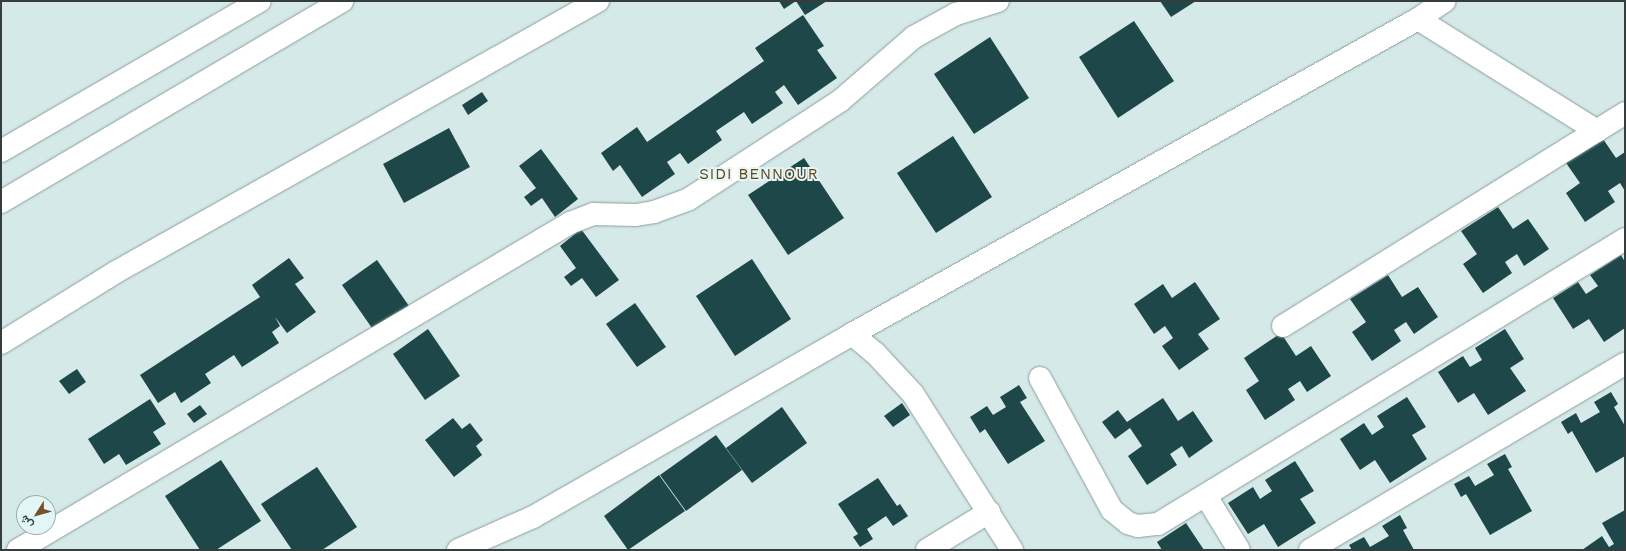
<!DOCTYPE html>
<html>
<head>
<meta charset="utf-8">
<style>
	body { margin:0 }
	#map { position:relative; width:1626px; height:551px; overflow:hidden; background:#d5e9e9; font-family:"Work Sans",Vazirmatn,sans-serif }
	div>[style] { position:absolute }
	.building>* { inset:0; background:#1d4748 }
	.roads { filter:drop-shadow(0 0 1px #8c9e9e) drop-shadow(0 0 1px #8c9e9e) }
	.minor>* { height:22px; margin:-11px; padding:0 11px; transform-origin:11px; border-radius:11px; background:#fff }
	.major>* { height:22px; margin:-11px; padding:0 11px; transform-origin:11px; border-radius:11px; background:#fff }
	span { translate:-50% -50%; white-space:nowrap; text-align:center; line-height:1.15; -webkit-text-stroke:4px #e3f6f6; paint-order:stroke }
	.neighbourhood-label { font-size:15px; color:#6a4216; letter-spacing:1px }
	.frame { position:absolute; inset:0; border:2px solid #363d3d; pointer-events:none }
	.north { position:absolute; left:16px; top:495px; width:40px; height:40px; box-sizing:border-box; background:#e3f6f6; border:1px solid #9eacac; border-radius:50%; rotate:233deg; font-size:11px; font-weight:700; line-height:16px; text-align:center; color:#363d3d }
	.north::after { content:''; display:block; margin:auto; width:14px; height:18px; background:#76512c; clip-path:polygon(50% 0,100% 100%,50% 72%,0 100%) }
</style>
</head>
<body>
<div id="map">
	<div class="building">
		<div style="clip-path:polygon(779px 1px,827px 1px,805px 15px,796px 1px,784px 9px)"></div>
		<div style="clip-path:polygon(1160px 1px,1196px 1px,1171px 17px)"></div>
		<div style="clip-path:polygon(803px 15px,824px 46px,817px 50px,837px 78px,798px 105px,784px 85px,775px 92px,783px 103px,752px 124px,744px 112px,716px 131px,722px 140px,688px 164px,680px 153px,667px 162px,675px 174px,642px 197px,620px 165px,613px 171px,601px 153px,637px 127px,647px 142px,764px 61px,755px 48px)"></div>
		<div style="clip-path:polygon(1134px 21px,1174px 81px,1118px 118px,1079px 57px)"></div>
		<div style="clip-path:polygon(990px 37px,1029px 98px,974px 134px,934px 74px)"></div>
		<div style="clip-path:polygon(482px 92px,488px 101px,468px 115px,462px 105px)"></div>
		<div style="clip-path:polygon(449px 128px,470px 167px,404px 203px,383px 164px)"></div>
		<div style="clip-path:polygon(953px 136px,992px 197px,936px 233px,897px 173px)"></div>
		<div style="clip-path:polygon(1601px 136px,1616px 158px,1625px 152px,1625px 191px,1620px 183px,1608px 191px,1615px 202px,1585px 222px,1566px 193px,1580px 183px,1564px 160px)"></div>
		<div style="clip-path:polygon(541px 149px,578px 199px,555px 217px,542px 198px,531px 206px,524px 197px,536px 188px,519px 166px)"></div>
		<div style="clip-path:polygon(804px 158px,844px 218px,788px 255px,748px 195px)"></div>
		<div style="clip-path:polygon(1498px 207px,1513px 229px,1528px 219px,1549px 249px,1524px 266px,1517px 254px,1505px 262px,1512px 273px,1483px 293px,1463px 264px,1477px 254px,1461px 231px)"></div>
		<div style="clip-path:polygon(581px 229px,619px 280px,596px 297px,582px 278px,571px 286px,564px 277px,576px 268px,560px 246px)"></div>
		<div style="clip-path:polygon(1621px 255px,1625px 262px,1625px 328px,1604px 342px,1589px 319px,1573px 329px,1553px 298px,1578px 282px,1586px 294px,1598px 286px,1590px 275px)"></div>
		<div style="clip-path:polygon(289px 258px,304px 278px,295px 284px,316px 312px,287px 333px,275px 317px,280px 326px,272px 332px,279px 343px,242px 367px,234px 355px,205px 374px,211px 383px,181px 403px,175px 392px,158px 403px,140px 375px,260px 297px,252px 285px)"></div>
		<div style="clip-path:polygon(752px 259px,791px 319px,735px 356px,696px 296px)"></div>
		<div style="clip-path:polygon(377px 260px,409px 306px,374px 331px,342px 285px)"></div>
		<div style="clip-path:polygon(1388px 275px,1402px 297px,1418px 287px,1438px 317px,1414px 334px,1406px 322px,1394px 330px,1401px 341px,1372px 361px,1352px 332px,1366px 322px,1350px 299px)"></div>
		<div style="clip-path:polygon(1195px 282px,1220px 319px,1198px 334px,1209px 349px,1179px 370px,1162px 346px,1173px 338px,1165px 326px,1154px 334px,1134px 304px,1163px 284px,1172px 298px)"></div>
		<div style="clip-path:polygon(635px 303px,666px 347px,637px 367px,606px 324px)"></div>
		<div style="clip-path:polygon(428px 329px,460px 376px,425px 400px,393px 354px)"></div>
		<div style="clip-path:polygon(1505px 329px,1524px 359px,1510px 368px,1526px 391px,1488px 415px,1474px 393px,1458px 403px,1438px 372px,1463px 356px,1470px 367px,1482px 360px,1475px 348px)"></div>
		<div style="clip-path:polygon(1281px 333px,1296px 356px,1311px 346px,1331px 376px,1307px 392px,1300px 381px,1288px 389px,1295px 400px,1265px 420px,1246px 390px,1259px 381px,1244px 358px)"></div>
		<div style="clip-path:polygon(77px 369px,86px 382px,69px 394px,59px 381px)"></div>
		<div style="clip-path:polygon(1019px 385px,1027px 398px,1020px 402px,1045px 441px,1008px 464px,985px 429px,980px 433px,970px 417px,987px 406px,993px 415px,1006px 407px,1000px 397px)"></div>
		<div style="clip-path:polygon(1611px 392px,1618px 404px,1614px 407px,1625px 426px,1625px 456px,1596px 473px,1572px 431px,1568px 434px,1561px 422px,1576px 413px,1581px 423px,1600px 412px,1594px 402px)"></div>
		<div style="clip-path:polygon(1407px 397px,1426px 427px,1412px 435px,1427px 459px,1390px 483px,1375px 460px,1360px 470px,1340px 439px,1364px 423px,1372px 435px,1384px 427px,1377px 416px)"></div>
		<div style="clip-path:polygon(1163px 398px,1178px 421px,1193px 411px,1213px 441px,1189px 458px,1182px 446px,1170px 454px,1177px 465px,1147px 485px,1128px 456px,1142px 446px,1130px 428px,1115px 439px,1102px 422px,1118px 410px,1127px 422px)"></div>
		<div style="clip-path:polygon(150px 399px,166px 424px,153px 432px,161px 444px,126px 465px,119px 454px,104px 464px,88px 439px)"></div>
		<div style="clip-path:polygon(902px 403px,910px 415px,893px 427px,884px 416px)"></div>
		<div style="clip-path:polygon(200px 405px,207px 414px,194px 423px,187px 414px)"></div>
		<div style="clip-path:polygon(782px 407px,807px 443px,752px 483px,726px 448px)"></div>
		<div style="clip-path:polygon(453px 418px,462px 429px,470px 423px,483px 440px,476px 446px,482px 455px,454px 477px,425px 440px)"></div>
		<div style="clip-path:polygon(716px 435px,742px 470px,686px 511px,660px 475px)"></div>
		<div style="clip-path:polygon(1505px 454px,1512px 467px,1508px 469px,1532px 511px,1490px 535px,1466px 494px,1461px 497px,1454px 484px,1469px 476px,1475px 486px,1494px 475px,1487px 464px)"></div>
		<div style="clip-path:polygon(221px 460px,261px 521px,216px 550px,200px 550px,165px 496px)"></div>
		<div style="clip-path:polygon(1295px 461px,1314px 491px,1300px 499px,1316px 523px,1278px 547px,1264px 524px,1248px 534px,1228px 503px,1253px 487px,1260px 499px,1272px 491px,1265px 480px)"></div>
		<div style="clip-path:polygon(317px 467px,357px 527px,322px 550px,292px 550px,261px 504px)"></div>
		<div style="clip-path:polygon(659px 475px,685px 511px,628px 550px,604px 516px)"></div>
		<div style="clip-path:polygon(878px 478px,897px 506px,900px 504px,908px 516px,893px 526px,886px 516px,867px 529px,873px 539px,860px 547px,853px 537px,858px 534px,838px 504px)"></div>
		<div style="clip-path:polygon(1625px 510px,1625px 550px,1582px 550px,1602px 536px,1609px 547px,1614px 544px,1602px 523px)"></div>
		<div style="clip-path:polygon(1400px 515px,1407px 528px,1403px 530px,1414px 550px,1352px 550px,1349px 545px,1364px 537px,1370px 547px,1389px 536px,1382px 526px)"></div>
		<div style="clip-path:polygon(1186px 523px,1204px 550px,1162px 550px,1157px 542px)"></div>
	</div>
	<div class="roads">
		<div class="minor">
			<div style="left:1418px;top:19px;width:211px;rotate:32deg"></div>
			<div style="left:1283px;top:326px;width:403px;rotate:-31.9deg"></div>
			<div style="left:852px;top:334px;width:30px;rotate:40deg"></div>
			<div style="left:875px;top:353px;width:56px;rotate:47.2deg"></div>
			<div style="left:913px;top:394px;width:185px;rotate:57.6deg"></div>
			<div style="left:1px;top:343px;width:135px;rotate:-31.7deg"></div>
			<div style="left:116px;top:272px;width:553px;rotate:-29.35deg"></div>
			<div style="left:1040px;top:378px;width:150px;rotate:61.4deg"></div>
			<div style="left:1112px;top:510px;width:21px;rotate:39deg"></div>
			<div style="left:1128px;top:523px;width:10px;rotate:17deg"></div>
			<div style="left:1138px;top:526px;width:20px;rotate:-6deg"></div>
			<div style="left:1158px;top:524px;width:547px;rotate:-31.39deg"></div>
			<div style="left:1206px;top:496px;width:63px;rotate:58.6deg"></div>
			<div style="left:18px;top:550px;width:642px;rotate:-30.64deg"></div>
			<div style="left:570px;top:223px;width:25px;rotate:-21deg"></div>
			<div style="left:593px;top:214px;width:43px;rotate:1.3deg"></div>
			<div style="left:636px;top:215px;width:18px;rotate:-9deg"></div>
			<div style="left:654px;top:212px;width:37px;rotate:-20deg"></div>
			<div style="left:689px;top:199px;width:180px;rotate:-33deg"></div>
			<div style="left:840px;top:101px;width:98px;rotate:-40.9deg"></div>
			<div style="left:914px;top:37px;width:48px;rotate:-28.7deg"></div>
			<div style="left:956px;top:14px;width:44px;rotate:-17.2deg"></div>
			<div style="left:458px;top:550px;width:82px;rotate:-23.7deg"></div>
			<div style="left:533px;top:517px;width:368px;rotate:-29.8deg"></div>
			<div style="left:852px;top:334px;width:648px;rotate:-29.1deg"></div>
			<div style="left:1418px;top:19px;width:32px;rotate:-34deg"></div>
			<div style="left:927px;top:550px;width:73px;rotate:-31.5deg"></div>
			<div style="left:1310px;top:550px;width:366px;rotate:-30.6deg"></div>
		</div>
		<div class="major">
			<div style="left:1px;top:151px;width:299px;rotate:-30.1deg"></div>
			<div style="left:1px;top:202px;width:396px;rotate:-30.5deg"></div>
		</div>
	</div>
	<div class="neighbourhood-label">
		<span style="left:759px;top:175px">SIDI BENNOUR</span>
	</div>
	<div class="frame"></div>
	<div class="north">ش</div>
</div>
</body>
</html>
